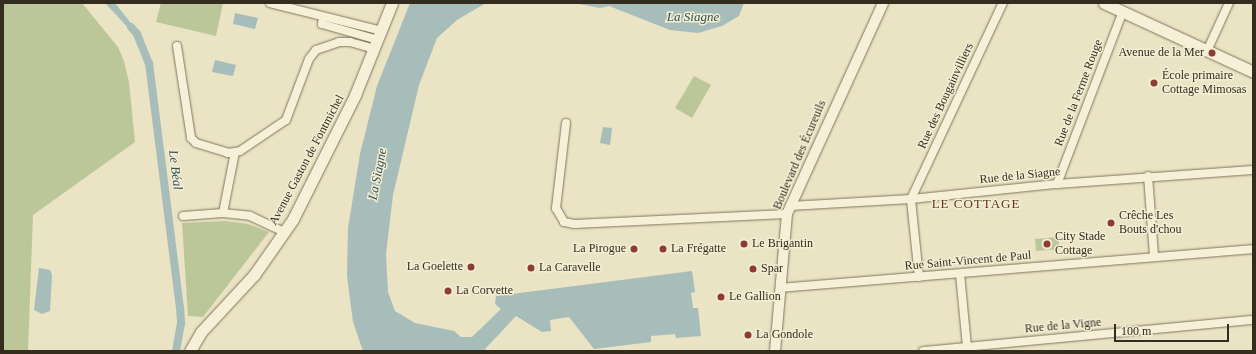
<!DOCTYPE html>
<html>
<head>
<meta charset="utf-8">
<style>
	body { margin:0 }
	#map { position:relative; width:1256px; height:354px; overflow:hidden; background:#eae3c4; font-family:Georgia,serif }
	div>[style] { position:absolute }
	.green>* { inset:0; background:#bcc799 }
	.water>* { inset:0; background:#a6bdb9 }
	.canal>* { height:8px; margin:-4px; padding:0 4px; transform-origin:4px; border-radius:4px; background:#a6bdb9 }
	.roads { filter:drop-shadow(0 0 1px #83755c) drop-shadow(0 0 1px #83755c) }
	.minor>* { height:8px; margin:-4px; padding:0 4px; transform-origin:4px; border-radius:4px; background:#f5f0d7 }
	.tertiary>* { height:10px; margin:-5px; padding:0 5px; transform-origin:5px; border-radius:5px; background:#f5f0d7 }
	.secondary>* { height:11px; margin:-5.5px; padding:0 5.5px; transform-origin:5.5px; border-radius:5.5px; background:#f5f0d7 }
	.dots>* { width:11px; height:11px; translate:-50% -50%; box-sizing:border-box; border:2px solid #f2edd3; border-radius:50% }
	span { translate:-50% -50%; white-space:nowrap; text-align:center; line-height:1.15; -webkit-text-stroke:3px #f2edd3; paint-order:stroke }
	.poi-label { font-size:12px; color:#342c1f }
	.right { translate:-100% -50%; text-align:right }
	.left { translate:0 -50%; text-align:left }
	.street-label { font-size:12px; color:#342c1f }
	.water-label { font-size:13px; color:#2f5053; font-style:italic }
	.neighbourhood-label { font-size:13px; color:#5d3622; letter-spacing:1px }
	.frame { position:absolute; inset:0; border:4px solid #342c1f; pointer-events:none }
	.scale { position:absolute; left:1114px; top:324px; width:115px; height:18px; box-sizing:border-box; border:2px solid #342c1f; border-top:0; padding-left:5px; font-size:12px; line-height:14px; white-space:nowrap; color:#342c1f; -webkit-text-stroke:3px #f2edd3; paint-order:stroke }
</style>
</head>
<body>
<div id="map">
	<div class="green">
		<div style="clip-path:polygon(3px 3px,82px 3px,118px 47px,124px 61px,129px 82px,135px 142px,33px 215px,28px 351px,3px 351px)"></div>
		<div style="clip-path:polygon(161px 3px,223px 3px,216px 36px,156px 22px)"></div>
		<div style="clip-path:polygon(694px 76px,711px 85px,692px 118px,675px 108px)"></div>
		<div style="clip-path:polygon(225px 221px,248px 224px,269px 232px,203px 317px,188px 316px,182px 223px)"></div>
		<div style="clip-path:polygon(1059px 237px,1059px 249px,1036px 251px,1035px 239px)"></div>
	</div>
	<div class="water">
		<div style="clip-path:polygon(105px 3px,115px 3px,137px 31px,137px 34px,134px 34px)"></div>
		<div style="clip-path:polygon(410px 3px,486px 3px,457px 20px,437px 38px,419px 85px,393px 195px,386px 254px,388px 292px,395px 311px,415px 323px,454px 331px,461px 337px,472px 337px,501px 309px,495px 304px,496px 296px,692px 271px,695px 292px,691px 293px,693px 308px,698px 308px,701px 336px,676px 338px,675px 334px,651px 336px,651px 342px,594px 349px,569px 317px,550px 320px,551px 331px,542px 332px,516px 316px,485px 349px,487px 351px,363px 351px,353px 322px,347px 276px,348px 228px,360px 154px,377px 86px)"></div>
		<div style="clip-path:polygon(574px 3px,744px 3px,739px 16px,722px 26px,698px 33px,670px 30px,609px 6px,600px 8px)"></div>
		<div style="clip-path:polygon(235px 13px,258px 18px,255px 29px,233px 24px)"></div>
		<div style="clip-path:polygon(215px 60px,236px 65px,233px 76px,212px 72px)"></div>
		<div style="clip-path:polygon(603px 127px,612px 128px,610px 145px,600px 143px)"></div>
		<div style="clip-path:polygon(39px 268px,50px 270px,52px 275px,50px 311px,42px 314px,34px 310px)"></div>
	</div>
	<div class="canal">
		<div style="left:131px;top:27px;width:9px;rotate:49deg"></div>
		<div style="left:137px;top:34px;width:31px;rotate:68deg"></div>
		<div style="left:149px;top:63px;width:246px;rotate:82.8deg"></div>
		<div style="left:180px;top:307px;width:16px;rotate:86deg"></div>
		<div style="left:181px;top:323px;width:28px;rotate:100deg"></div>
	</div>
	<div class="roads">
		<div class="minor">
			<div style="left:270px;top:3px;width:115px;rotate:14deg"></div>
			<div style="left:323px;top:17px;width:7px;rotate:98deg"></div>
			<div style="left:322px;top:24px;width:58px;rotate:15.9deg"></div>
			<div style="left:177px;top:46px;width:93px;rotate:81.3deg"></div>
			<div style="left:191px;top:138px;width:7px;rotate:45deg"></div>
			<div style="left:196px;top:143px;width:34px;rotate:17deg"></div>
			<div style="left:228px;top:153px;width:12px;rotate:-9deg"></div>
			<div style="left:240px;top:151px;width:55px;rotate:-34deg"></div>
			<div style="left:286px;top:120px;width:65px;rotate:-69.3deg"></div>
			<div style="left:309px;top:59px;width:11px;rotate:-52deg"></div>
			<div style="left:316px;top:50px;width:24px;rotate:-19deg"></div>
			<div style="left:339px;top:42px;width:11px"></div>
			<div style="left:350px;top:42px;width:26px;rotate:16deg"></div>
			<div style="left:1207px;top:51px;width:53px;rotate:-65.4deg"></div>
			<div style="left:566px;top:123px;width:86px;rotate:96.7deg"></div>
			<div style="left:556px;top:208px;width:16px;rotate:60deg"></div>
			<div style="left:564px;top:222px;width:10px;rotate:11deg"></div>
			<div style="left:574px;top:224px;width:213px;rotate:-2.7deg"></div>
			<div style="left:1148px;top:176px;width:80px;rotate:85.7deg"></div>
			<div style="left:1057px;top:184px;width:185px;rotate:-69.1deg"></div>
			<div style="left:790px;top:206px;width:121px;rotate:-3.3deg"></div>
			<div style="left:911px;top:199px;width:147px;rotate:-5.9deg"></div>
			<div style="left:1057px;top:184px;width:196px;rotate:-4.1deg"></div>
			<div style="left:223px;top:213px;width:62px;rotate:-78.9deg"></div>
			<div style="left:183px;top:216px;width:40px;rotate:-4.3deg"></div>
			<div style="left:223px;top:213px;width:27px;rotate:6deg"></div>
			<div style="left:250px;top:216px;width:38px;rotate:25deg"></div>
			<div style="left:960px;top:274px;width:73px;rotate:84.5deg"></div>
			<div style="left:919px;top:277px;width:78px;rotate:-95.9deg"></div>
			<div style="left:911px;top:199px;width:217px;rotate:-64.9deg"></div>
			<div style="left:780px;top:288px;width:475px;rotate:-4.7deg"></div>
			<div style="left:923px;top:351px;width:331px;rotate:-5.4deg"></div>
		</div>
		<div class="tertiary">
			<div style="left:775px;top:351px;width:138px;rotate:-85deg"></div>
			<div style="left:787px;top:214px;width:232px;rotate:-65.5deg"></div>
		</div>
		<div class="secondary">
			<div style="left:1104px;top:3px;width:164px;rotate:24.8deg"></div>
			<div style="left:190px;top:351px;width:22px;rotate:-60deg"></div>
			<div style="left:201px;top:332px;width:78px;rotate:-47.1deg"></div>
			<div style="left:254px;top:275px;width:68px;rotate:-55.1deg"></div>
			<div style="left:293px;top:219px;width:139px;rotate:-63.4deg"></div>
			<div style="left:355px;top:95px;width:99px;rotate:-68.1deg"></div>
		</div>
	</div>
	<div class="dots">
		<div style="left:1212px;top:53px;background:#8c3c32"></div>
		<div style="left:1154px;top:83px;background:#8c3c32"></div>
		<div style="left:1111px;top:223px;background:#8c3c32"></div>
		<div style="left:744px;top:244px;background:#8c3c32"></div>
		<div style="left:1047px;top:244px;background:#8c3c32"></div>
		<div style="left:634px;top:249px;background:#8c3c32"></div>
		<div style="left:663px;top:249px;background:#8c3c32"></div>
		<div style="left:471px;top:267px;background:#8c3c32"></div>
		<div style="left:531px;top:268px;background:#8c3c32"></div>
		<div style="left:753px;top:269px;background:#8c3c32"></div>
		<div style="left:448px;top:291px;background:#8c3c32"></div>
		<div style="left:721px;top:297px;background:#8c3c32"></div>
		<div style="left:748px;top:335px;background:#8c3c32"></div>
	</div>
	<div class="poi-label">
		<span class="right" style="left:1204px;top:53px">Avenue de la Mer</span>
		<span class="left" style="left:1162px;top:83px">École primaire<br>Cottage Mimosas</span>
		<span class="left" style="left:1119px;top:223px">Crêche Les<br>Bouts d'chou</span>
		<span class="left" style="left:1055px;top:244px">City Stade<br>Cottage</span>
		<span class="left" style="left:752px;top:244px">Le Brigantin</span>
		<span class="right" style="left:626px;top:249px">La Pirogue</span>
		<span class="left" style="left:671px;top:249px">La Frégatte</span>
		<span class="right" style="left:463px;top:267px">La Goelette</span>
		<span class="left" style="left:539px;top:268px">La Caravelle</span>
		<span class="left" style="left:761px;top:269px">Spar</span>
		<span class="left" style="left:456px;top:291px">La Corvette</span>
		<span class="left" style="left:729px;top:297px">Le Gallion</span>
		<span class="left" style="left:756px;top:335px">La Gondole</span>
	</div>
	<div class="street-label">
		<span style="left:1079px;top:93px;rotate:-69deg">Rue de la Ferme Rouge</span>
		<span style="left:946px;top:96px;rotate:-65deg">Rue des Bougainvilliers</span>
		<span style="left:800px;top:155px;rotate:-67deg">Boulevard des Écureuils</span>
		<span style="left:307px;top:160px;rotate:-62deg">Avenue Gaston de Fontmichel</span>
		<span style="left:1020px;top:176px;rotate:-6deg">Rue de la Siagne</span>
		<span style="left:968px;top:261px;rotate:-5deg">Rue Saint-Vincent de Paul</span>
		<span style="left:1063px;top:326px;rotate:-5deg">Rue de la Vigne</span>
	</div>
	<div class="water-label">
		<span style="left:693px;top:17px">La Siagne</span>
		<span style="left:175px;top:170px;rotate:83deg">Le Béal</span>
		<span style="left:378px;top:174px;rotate:-79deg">La Siagne</span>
	</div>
	<div class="neighbourhood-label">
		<span style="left:976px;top:204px">LE COTTAGE</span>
	</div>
	<div class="frame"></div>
	<div class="scale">100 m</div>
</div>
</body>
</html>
